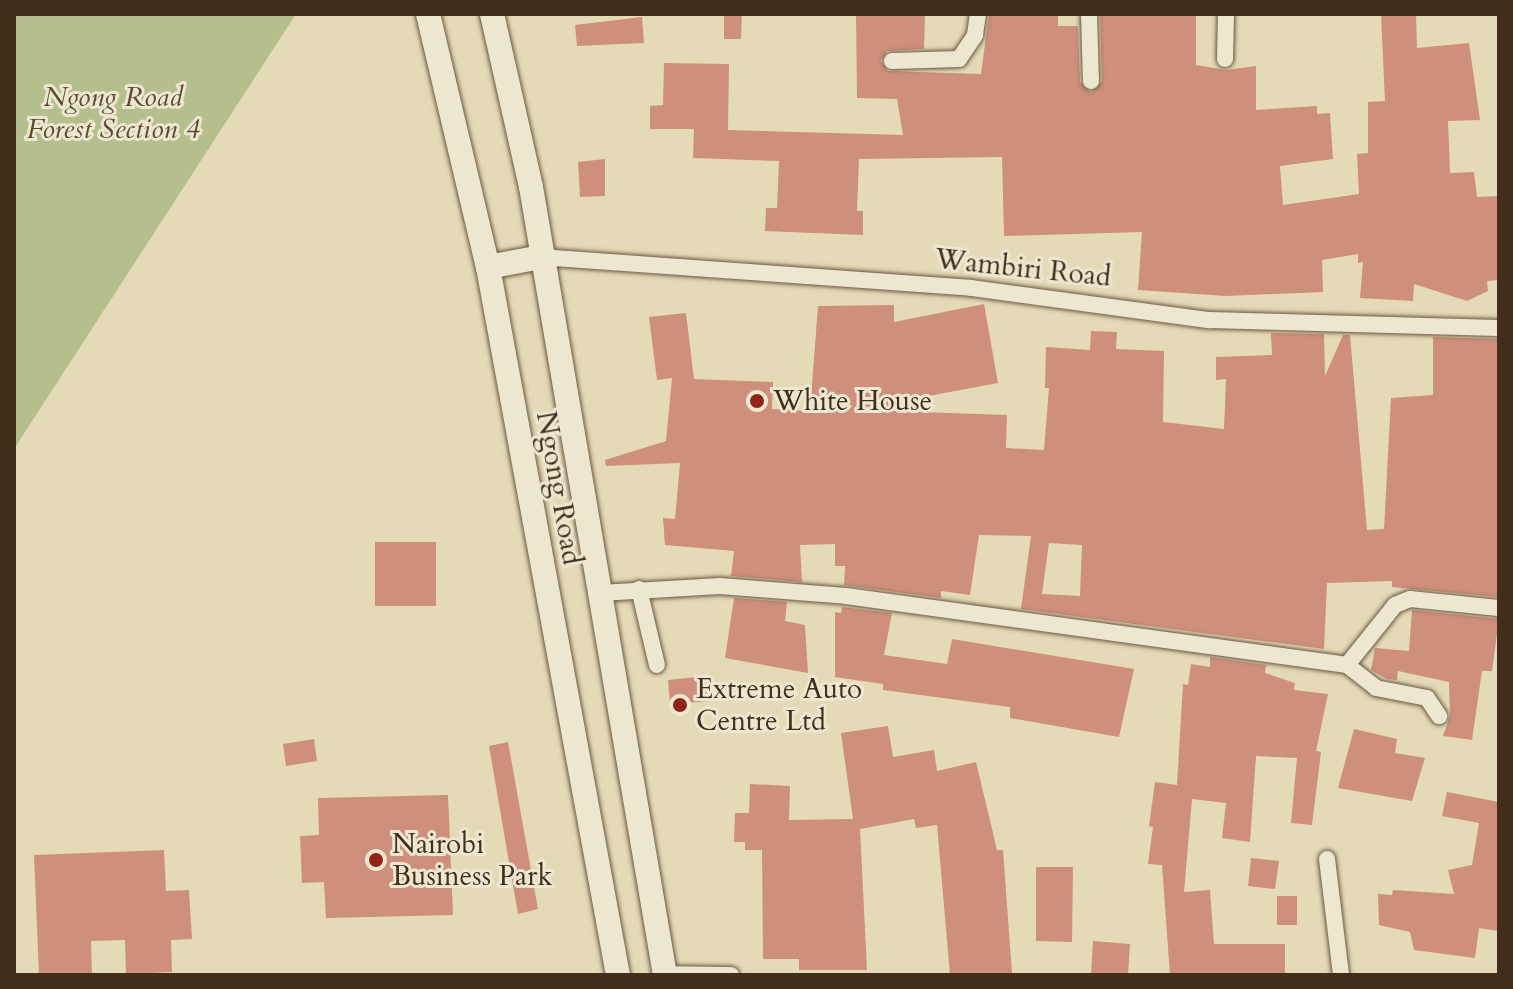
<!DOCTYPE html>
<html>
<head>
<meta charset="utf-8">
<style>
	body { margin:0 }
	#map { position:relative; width:1513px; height:989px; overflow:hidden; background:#e4dab7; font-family:Cardo,serif }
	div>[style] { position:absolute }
	.green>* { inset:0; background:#b5bf8e }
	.building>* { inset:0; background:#ce8f7c }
	.roads { filter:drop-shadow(0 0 2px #6a5941) drop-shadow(0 0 2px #6a5941) }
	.street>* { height:16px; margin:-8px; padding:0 8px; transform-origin:8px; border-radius:8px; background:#ede7d0 }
	.secondary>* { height:24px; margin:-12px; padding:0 12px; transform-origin:12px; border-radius:12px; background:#ede7d0 }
	.dots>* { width:22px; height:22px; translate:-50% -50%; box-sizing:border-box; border:4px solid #ede7d0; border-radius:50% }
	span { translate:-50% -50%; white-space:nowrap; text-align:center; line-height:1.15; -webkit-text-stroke:6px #ede7d0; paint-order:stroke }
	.park-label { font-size:28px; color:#594b31; font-style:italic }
	.street-label { font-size:28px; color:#422e1a }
	.poi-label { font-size:28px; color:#422e1a }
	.left { translate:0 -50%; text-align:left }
	.frame { position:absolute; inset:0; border:16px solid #422e1a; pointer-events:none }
</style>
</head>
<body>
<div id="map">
	<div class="green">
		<div style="clip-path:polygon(14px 14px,296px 14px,14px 449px)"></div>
	</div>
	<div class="building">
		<div style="clip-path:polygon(724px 14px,742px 14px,741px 39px,724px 39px)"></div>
		<div style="clip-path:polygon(856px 14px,925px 14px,924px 49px,887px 51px,881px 61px,888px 71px,981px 74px,989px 14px,1058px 14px,1058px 26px,1078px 26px,1080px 82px,1091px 92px,1102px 81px,1100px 14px,1196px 14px,1196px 65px,1226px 70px,1256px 66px,1256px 110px,1317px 106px,1317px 114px,1330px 113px,1333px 159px,1280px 166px,1283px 205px,1359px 194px,1357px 154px,1368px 153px,1368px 102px,1385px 101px,1381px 14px,1416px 14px,1417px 48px,1469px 43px,1480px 120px,1448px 121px,1450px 173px,1474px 172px,1477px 197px,1499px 196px,1499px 280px,1487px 281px,1488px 291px,1467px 301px,1414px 284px,1413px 301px,1360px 298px,1363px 262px,1358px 263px,1358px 254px,1322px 260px,1323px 292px,1226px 296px,1138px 290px,1142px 232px,1004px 236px,1002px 157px,859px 159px,857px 211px,863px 211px,863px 235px,765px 231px,766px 208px,777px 208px,779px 161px,693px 158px,694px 129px,650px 129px,650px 106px,663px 105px,664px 63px,729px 64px,728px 130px,903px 135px,897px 99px,857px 98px)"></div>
		<div style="clip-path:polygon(642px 17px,644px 43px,577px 46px,575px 25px)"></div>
		<div style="clip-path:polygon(605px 159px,605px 196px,580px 197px,578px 162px)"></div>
		<div style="clip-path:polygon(evenodd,984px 304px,998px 383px,891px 403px,891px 411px,1007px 415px,1006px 448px,1044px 450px,1049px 388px,1045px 388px,1046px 347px,1090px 350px,1091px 331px,1117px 332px,1116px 349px,1164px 351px,1163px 422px,1224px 429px,1226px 379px,1216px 380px,1216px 357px,1272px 355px,1271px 333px,1324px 334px,1325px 376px,1343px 335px,1350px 335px,1367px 530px,1384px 529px,1391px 398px,1433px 395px,1433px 337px,1499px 339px,1499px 597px,1392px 587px,1392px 581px,1327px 583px,1324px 649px,1021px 609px,1031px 536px,979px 535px,970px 595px,941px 591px,941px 598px,844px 585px,845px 566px,835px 566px,835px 544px,800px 545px,802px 582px,731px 576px,734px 551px,665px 545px,663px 518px,675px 519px,680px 463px,606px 466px,605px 460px,666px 441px,672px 378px,657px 380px,649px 317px,686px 313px,694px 379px,773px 382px,772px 409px,810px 411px,818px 306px,894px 305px,894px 322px,984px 304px,1049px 543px,1082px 545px,1080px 596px,1042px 594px,1049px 543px)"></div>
		<div style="clip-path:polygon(375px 542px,436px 542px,436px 606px,375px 606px)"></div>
		<div style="clip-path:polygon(734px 598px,787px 602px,785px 621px,805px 625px,808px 673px,725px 658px)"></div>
		<div style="clip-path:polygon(842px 607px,892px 613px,884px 655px,947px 664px,952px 639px,1134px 669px,1119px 737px,1010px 718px,1010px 707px,883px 690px,883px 684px,835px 677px,835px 612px,841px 613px)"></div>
		<div style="clip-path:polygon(1412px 610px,1499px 619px,1492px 671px,1482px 671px,1472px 740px,1443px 736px,1450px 716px,1449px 682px,1398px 671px,1397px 680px,1387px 679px,1371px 670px,1375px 648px,1409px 651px)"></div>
		<div style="clip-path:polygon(1210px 657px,1266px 665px,1265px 673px,1295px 683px,1294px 690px,1328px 694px,1316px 751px,1321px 752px,1312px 825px,1291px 823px,1297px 758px,1256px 756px,1250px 842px,1222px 838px,1226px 803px,1192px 799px,1184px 892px,1210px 890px,1214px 944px,1285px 944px,1285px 975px,1170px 975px,1162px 865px,1148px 864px,1153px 827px,1149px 826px,1155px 782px,1177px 785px,1183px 684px,1188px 685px,1191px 664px,1210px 667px)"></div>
		<div style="clip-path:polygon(706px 676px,709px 701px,670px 704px,668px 680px)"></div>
		<div style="clip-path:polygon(888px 726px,893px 757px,934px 750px,937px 771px,976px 762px,997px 850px,1003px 850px,1012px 973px,950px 975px,937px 825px,916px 828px,914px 819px,860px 829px,867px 970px,799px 970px,799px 959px,763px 959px,762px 850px,745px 850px,745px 842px,734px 842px,735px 813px,749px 813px,750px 784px,790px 786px,789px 820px,853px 819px,841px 733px)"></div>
		<div style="clip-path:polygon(1354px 729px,1397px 739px,1395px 753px,1425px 758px,1412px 801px,1338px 788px)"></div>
		<div style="clip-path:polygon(314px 739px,317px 761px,286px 766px,283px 744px)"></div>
		<div style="clip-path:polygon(508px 742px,538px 909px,518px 914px,489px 746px)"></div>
		<div style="clip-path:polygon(1447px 792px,1499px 802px,1499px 931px,1479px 928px,1475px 958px,1414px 950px,1410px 932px,1379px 925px,1378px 894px,1392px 895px,1393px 890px,1454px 894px,1448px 870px,1472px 865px,1479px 823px,1442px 816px)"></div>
		<div style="clip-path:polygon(448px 795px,453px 915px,326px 918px,324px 882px,302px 883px,300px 836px,319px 835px,318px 798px)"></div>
		<div style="clip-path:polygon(164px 850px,166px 891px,189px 890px,192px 939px,171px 940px,172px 972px,126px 974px,125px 940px,91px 941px,92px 975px,39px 975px,34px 855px)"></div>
		<div style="clip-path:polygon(1251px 858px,1279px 861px,1275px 889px,1248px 886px)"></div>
		<div style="clip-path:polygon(1036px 867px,1073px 867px,1072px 942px,1036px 941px)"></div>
		<div style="clip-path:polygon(1277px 896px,1297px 896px,1297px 925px,1277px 925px)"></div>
		<div style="clip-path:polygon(1093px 941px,1130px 944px,1128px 975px,1091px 975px)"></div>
	</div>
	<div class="roads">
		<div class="street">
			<div style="left:1089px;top:14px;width:67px;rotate:88.3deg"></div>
			<div style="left:1225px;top:59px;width:45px;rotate:-88.7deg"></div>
			<div style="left:892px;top:61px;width:67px;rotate:-1.7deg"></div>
			<div style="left:959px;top:59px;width:29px;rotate:-56deg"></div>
			<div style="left:975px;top:35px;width:21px;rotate:-82deg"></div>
			<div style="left:541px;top:257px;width:431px;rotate:4.1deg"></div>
			<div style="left:971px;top:288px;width:240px;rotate:7.7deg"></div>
			<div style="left:1209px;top:320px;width:290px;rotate:1.6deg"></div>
			<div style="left:639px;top:589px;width:78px;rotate:76.7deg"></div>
			<div style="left:600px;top:593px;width:120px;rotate:-3.3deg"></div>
			<div style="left:720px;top:586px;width:126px;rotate:4.5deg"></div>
			<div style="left:846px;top:596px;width:506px;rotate:7.84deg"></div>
			<div style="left:1347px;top:665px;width:77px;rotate:-51.3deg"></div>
			<div style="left:1395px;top:605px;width:16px;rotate:-22deg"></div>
			<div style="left:1410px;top:599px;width:89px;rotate:5.8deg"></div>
			<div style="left:1347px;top:665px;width:37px;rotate:38deg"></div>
			<div style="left:1376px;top:688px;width:52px;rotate:11.1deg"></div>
			<div style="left:1427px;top:698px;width:22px;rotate:56deg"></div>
			<div style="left:1327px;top:859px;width:117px;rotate:83.1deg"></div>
			<div style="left:665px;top:974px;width:66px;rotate:0.9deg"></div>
		</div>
		<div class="secondary">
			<div style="left:428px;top:14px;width:260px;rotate:76.7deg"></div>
			<div style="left:488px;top:267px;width:720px;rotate:79.6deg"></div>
			<div style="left:492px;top:14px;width:177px;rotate:77.3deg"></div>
			<div style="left:531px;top:187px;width:799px;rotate:80.35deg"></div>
			<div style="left:488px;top:267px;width:54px;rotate:-10.7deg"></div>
		</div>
	</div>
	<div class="dots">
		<div style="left:757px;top:401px;background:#8f2418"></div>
		<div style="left:680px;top:705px;background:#8f2418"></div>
		<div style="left:376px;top:860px;background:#8f2418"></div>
	</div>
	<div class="park-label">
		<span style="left:113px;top:113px">Ngong Road<br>Forest Section 4</span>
	</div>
	<div class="street-label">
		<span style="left:1023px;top:268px;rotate:6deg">Wambiri Road</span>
		<span style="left:559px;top:488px;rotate:80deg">Ngong Road</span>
	</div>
	<div class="poi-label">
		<span class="left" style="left:773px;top:401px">White House</span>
		<span class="left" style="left:696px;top:705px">Extreme Auto<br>Centre Ltd</span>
		<span class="left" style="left:392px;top:860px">Nairobi<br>Business Park</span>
	</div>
	<div class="frame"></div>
</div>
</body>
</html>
